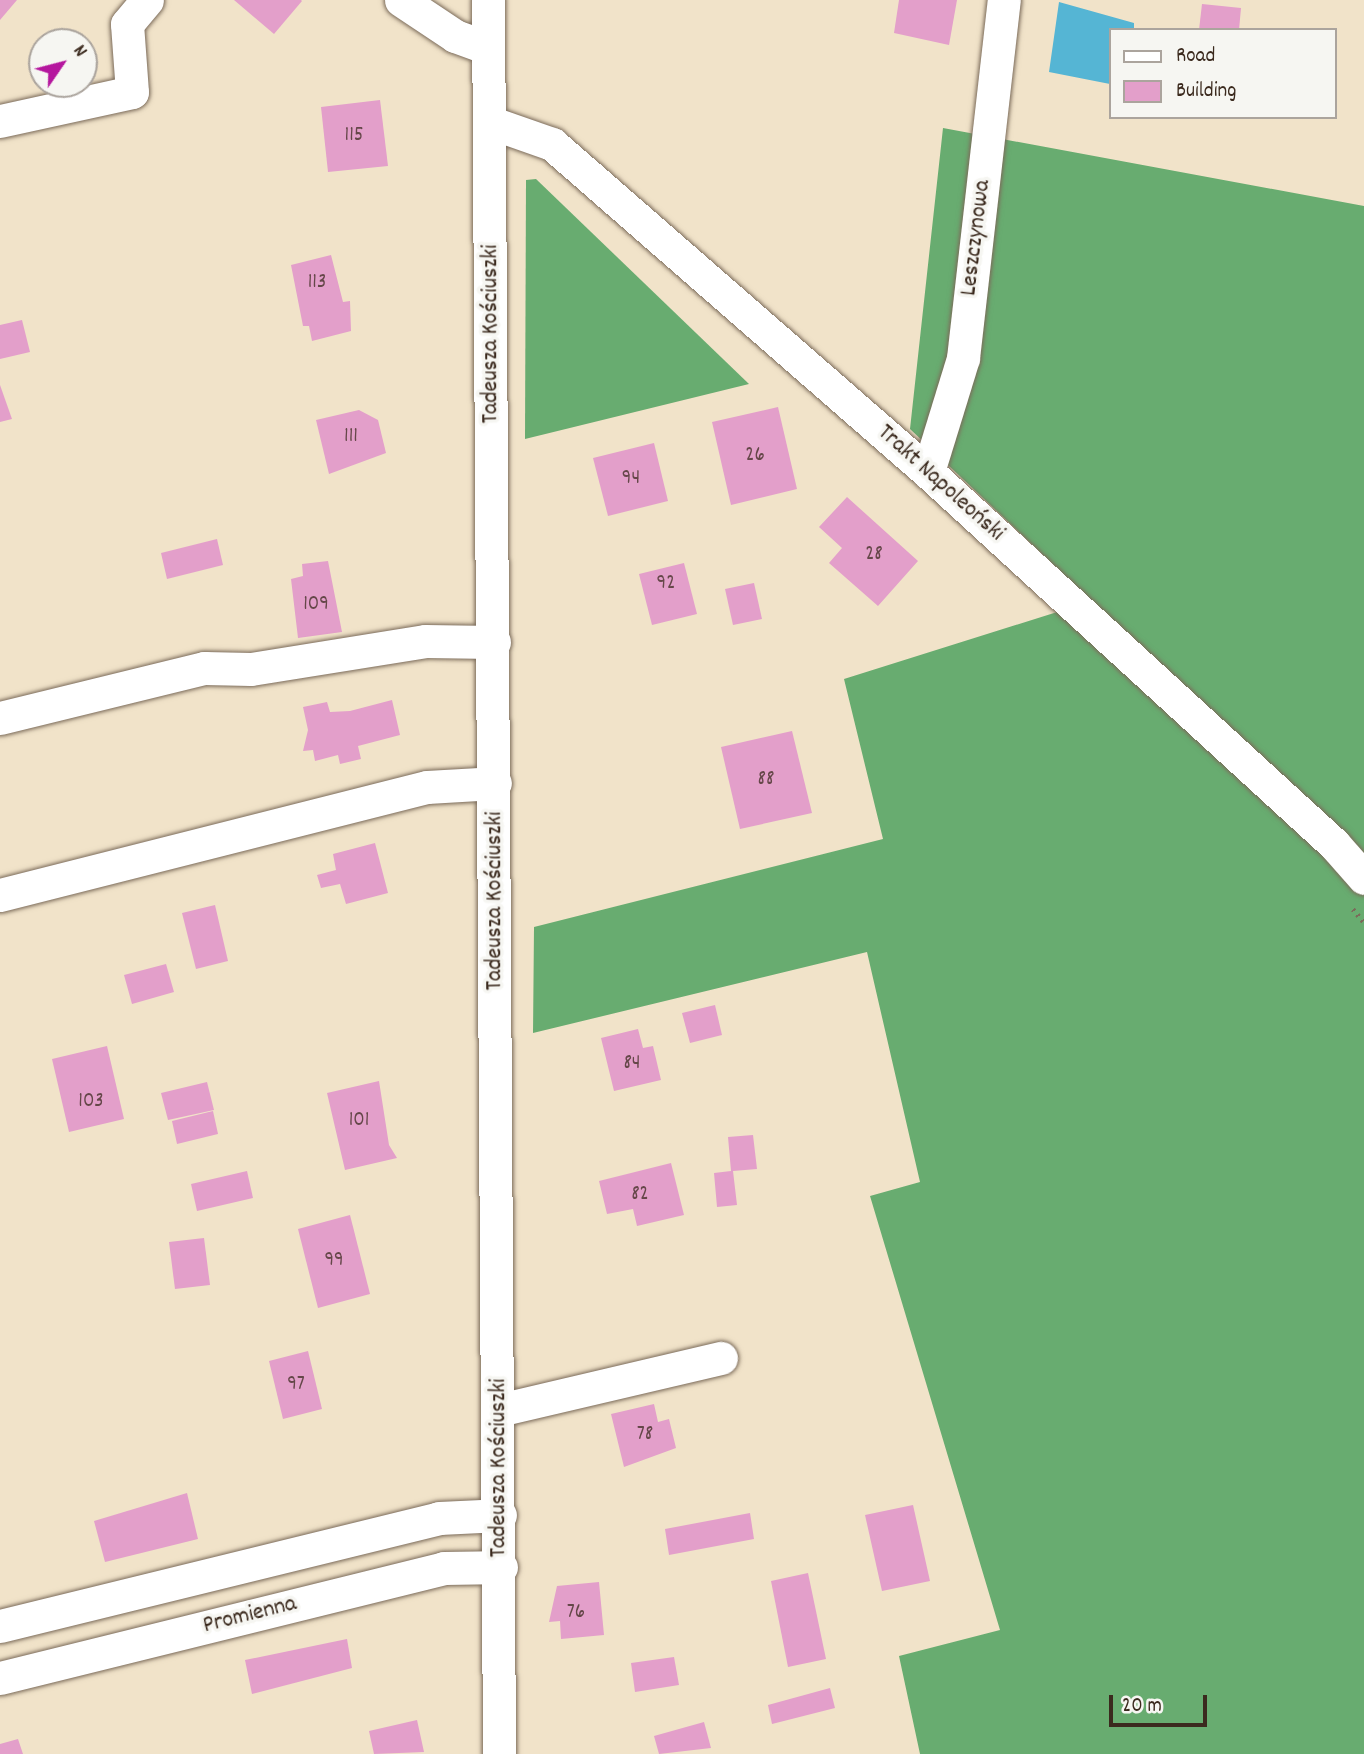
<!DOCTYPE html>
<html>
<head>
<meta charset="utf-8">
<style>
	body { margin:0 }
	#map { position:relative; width:1364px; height:1754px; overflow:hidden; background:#f1e3c9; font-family:Dekko,sans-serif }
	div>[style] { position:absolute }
	.forest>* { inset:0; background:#68ac70 }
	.water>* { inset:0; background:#55b5d4 }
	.building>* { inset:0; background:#e39fca }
	.path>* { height:4.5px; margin-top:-2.25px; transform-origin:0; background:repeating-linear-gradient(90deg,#7b6b5a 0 2px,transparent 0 7px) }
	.roads { filter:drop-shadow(0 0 2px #7b6b5a) drop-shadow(0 0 2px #7b6b5a) }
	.minor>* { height:33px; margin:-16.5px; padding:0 16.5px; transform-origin:16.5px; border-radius:16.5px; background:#fff }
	span { translate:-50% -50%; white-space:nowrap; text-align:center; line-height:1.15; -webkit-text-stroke:7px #f6f6f2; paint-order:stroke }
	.number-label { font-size:21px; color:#654749 }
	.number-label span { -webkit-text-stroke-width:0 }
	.street-label { font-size:24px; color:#3b2a1e }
	.legend { position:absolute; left:1109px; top:28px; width:228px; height:91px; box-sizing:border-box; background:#f6f6f2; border:2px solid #aba49d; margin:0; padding:9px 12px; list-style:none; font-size:21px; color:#3b2a1e }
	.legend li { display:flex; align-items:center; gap:14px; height:35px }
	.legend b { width:35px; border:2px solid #aba49d }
	.north { position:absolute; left:28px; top:28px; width:70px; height:70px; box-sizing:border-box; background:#f6f6f2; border:2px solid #aba49d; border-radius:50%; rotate:55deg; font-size:19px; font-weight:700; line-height:28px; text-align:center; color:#3b2a1e }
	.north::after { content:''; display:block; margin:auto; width:24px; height:32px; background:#b5179e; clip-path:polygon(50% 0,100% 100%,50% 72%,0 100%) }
	.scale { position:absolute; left:1109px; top:1695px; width:98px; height:32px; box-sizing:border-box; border:4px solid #3b2a1e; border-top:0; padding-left:9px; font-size:21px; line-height:24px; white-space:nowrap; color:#3b2a1e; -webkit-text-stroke:5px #f6f6f2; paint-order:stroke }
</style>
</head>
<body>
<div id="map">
	<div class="forest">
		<div style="clip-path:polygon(943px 128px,1364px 206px,1364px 1754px,920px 1754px,899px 1656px,1000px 1630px,870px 1196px,920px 1182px,867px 952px,533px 1033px,534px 927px,883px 839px,844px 679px,1092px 601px,910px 429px)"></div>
		<div style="clip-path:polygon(536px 179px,749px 384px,525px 439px,526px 180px)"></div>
	</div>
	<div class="water">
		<div style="clip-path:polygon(1059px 2px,1134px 23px,1134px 30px,1110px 30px,1110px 84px,1049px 72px)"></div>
	</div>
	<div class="building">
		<div style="clip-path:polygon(0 0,17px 0,0 20px)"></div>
		<div style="clip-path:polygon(234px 0,301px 0,302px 1px,274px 34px)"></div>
		<div style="clip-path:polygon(899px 0,957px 0,949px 45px,894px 33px)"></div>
		<div style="clip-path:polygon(1202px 4px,1241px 8px,1239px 30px,1199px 30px)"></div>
		<div style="clip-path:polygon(380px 100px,388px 166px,328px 172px,321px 107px)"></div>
		<div style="clip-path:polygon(331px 255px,343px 302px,350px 301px,351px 331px,312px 341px,309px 326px,303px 326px,291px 265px)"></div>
		<div style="clip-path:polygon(22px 320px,30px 352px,0 359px,0 325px)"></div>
		<div style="clip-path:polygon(0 385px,12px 419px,0 422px)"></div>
		<div style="clip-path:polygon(778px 407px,797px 489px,731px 505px,712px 422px)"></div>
		<div style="clip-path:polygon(359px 410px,378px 420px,386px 453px,329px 474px,316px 420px)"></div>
		<div style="clip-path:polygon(654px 443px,668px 501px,608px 516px,593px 458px)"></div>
		<div style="clip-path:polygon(847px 497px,918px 561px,878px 606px,829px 563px,842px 548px,819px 527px)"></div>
		<div style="clip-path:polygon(217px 539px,223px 565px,167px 579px,161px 553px)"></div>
		<div style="clip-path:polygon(328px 561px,342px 632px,298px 638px,291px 579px,303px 576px,302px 564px)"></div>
		<div style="clip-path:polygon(684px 563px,697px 614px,652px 625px,639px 574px)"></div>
		<div style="clip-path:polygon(754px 583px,762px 619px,733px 625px,725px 589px)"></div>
		<div style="clip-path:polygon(392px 700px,400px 735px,358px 746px,361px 759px,340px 764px,338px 755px,315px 761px,313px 750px,303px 751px,308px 730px,303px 707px,327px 702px,330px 712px,350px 711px)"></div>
		<div style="clip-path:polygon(792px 731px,812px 813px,740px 829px,721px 747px)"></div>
		<div style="clip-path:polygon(375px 843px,388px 893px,346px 904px,340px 884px,321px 888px,317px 875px,336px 870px,333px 854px)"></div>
		<div style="clip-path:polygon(215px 905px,228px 961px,196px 969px,182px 913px)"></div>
		<div style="clip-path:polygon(166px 964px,174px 992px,132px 1004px,124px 975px)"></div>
		<div style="clip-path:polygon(715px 1005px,722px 1035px,690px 1043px,682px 1013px)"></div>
		<div style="clip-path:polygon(638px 1029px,643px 1048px,653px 1046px,661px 1080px,614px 1091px,601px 1038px)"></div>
		<div style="clip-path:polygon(107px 1046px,124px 1119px,69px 1132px,52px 1059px)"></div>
		<div style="clip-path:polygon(379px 1081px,389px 1145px,397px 1158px,345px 1170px,327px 1093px)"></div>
		<div style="clip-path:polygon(207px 1082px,214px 1110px,168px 1120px,161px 1093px)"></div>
		<div style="clip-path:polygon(213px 1111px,218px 1134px,177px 1144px,172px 1121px)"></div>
		<div style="clip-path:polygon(753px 1135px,757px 1169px,733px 1171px,737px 1205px,717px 1207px,714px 1173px,731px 1171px,728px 1137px)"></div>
		<div style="clip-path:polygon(671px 1163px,684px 1215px,637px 1226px,633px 1209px,607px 1214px,599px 1181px)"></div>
		<div style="clip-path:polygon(247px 1171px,253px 1198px,197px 1211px,191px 1184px)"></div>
		<div style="clip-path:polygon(350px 1215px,370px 1294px,318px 1308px,298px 1229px)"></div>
		<div style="clip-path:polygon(204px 1238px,210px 1285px,175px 1289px,169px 1242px)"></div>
		<div style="clip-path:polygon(308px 1351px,322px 1409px,283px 1419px,269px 1361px)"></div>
		<div style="clip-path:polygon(654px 1404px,658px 1422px,669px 1419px,676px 1448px,624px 1467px,611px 1414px)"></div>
		<div style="clip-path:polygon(187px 1493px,198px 1539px,105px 1562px,94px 1521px)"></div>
		<div style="clip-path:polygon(913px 1505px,930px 1581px,882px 1591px,865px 1515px)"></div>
		<div style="clip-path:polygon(750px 1513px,754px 1539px,669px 1555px,665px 1529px)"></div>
		<div style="clip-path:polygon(808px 1573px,826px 1659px,788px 1667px,771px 1581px)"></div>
		<div style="clip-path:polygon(599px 1582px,604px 1635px,561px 1639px,560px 1621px,549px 1622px,557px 1586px)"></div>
		<div style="clip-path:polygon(347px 1639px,352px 1668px,252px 1694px,245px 1660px)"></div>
		<div style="clip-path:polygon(674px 1657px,679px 1685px,635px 1692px,631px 1663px)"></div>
		<div style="clip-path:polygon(830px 1688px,835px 1708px,772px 1724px,768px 1705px)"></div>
		<div style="clip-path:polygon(417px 1720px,424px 1752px,374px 1754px,369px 1731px)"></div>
		<div style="clip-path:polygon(704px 1722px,711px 1748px,659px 1754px,654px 1736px)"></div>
		<div style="clip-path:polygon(18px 1739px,23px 1754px,0 1754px,0 1744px)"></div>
	</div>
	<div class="path">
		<div style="left:1353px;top:909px;width:17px;rotate:50deg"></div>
	</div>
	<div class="roads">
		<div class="minor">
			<div style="left:401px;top:0;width:65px;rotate:33.7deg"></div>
			<div style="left:455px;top:36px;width:35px;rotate:20deg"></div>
			<div style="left:488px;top:0;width:1754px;rotate:89.64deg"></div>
			<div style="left:0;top:121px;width:135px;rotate:-12.4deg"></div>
			<div style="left:132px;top:92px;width:68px;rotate:-94.2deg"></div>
			<div style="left:127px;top:24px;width:31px;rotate:-50deg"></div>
			<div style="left:492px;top:123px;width:64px;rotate:19.3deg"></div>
			<div style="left:552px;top:144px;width:499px;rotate:41.1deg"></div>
			<div style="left:928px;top:472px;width:551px;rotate:42.5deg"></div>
			<div style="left:1334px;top:844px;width:45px;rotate:48.6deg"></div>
			<div style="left:928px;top:472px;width:119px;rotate:-72.9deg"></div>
			<div style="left:963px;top:358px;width:360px;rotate:-83.5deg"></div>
			<div style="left:0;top:718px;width:210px;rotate:-13.8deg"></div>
			<div style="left:204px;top:668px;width:47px;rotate:1.2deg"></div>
			<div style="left:251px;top:669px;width:176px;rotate:-9.1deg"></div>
			<div style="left:425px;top:641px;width:69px;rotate:0.8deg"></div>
			<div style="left:0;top:895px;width:440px;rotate:-14.2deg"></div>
			<div style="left:427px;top:787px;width:68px;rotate:-3.4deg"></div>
			<div style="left:499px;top:1410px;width:228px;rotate:-13.2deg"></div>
			<div style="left:0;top:1626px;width:452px;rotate:-13.8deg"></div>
			<div style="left:439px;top:1518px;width:61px;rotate:-2.8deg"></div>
			<div style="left:0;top:1678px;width:457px;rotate:-13.9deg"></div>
			<div style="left:444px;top:1568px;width:57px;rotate:-1deg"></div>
		</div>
	</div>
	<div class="number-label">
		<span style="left:354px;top:136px">115</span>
		<span style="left:317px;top:283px">113</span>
		<span style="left:351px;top:437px">111</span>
		<span style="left:755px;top:456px">26</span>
		<span style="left:631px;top:479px">94</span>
		<span style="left:874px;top:555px">28</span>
		<span style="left:666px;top:584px">92</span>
		<span style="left:316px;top:605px">109</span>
		<span style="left:766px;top:780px">88</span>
		<span style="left:632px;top:1064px">84</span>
		<span style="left:91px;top:1102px">103</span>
		<span style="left:359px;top:1121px">101</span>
		<span style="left:640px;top:1195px">82</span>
		<span style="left:334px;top:1261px">99</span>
		<span style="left:296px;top:1385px">97</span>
		<span style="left:645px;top:1435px">78</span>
		<span style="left:576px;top:1613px">76</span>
	</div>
	<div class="street-label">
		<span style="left:977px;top:238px;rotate:-83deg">Leszczynowa</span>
		<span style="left:492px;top:334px;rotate:-90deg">Tadeusza Kościuszki</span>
		<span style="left:940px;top:484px;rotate:42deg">Trakt Napoleoński</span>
		<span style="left:496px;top:901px;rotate:-90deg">Tadeusza Kościuszki</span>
		<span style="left:500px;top:1468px;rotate:-90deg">Tadeusza Kościuszki</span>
		<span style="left:250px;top:1616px;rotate:-14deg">Promienna</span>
	</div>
	<ul class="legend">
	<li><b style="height:9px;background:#fff"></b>Road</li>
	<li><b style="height:19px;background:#e39fca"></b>Building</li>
	</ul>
	<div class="north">N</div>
	<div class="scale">20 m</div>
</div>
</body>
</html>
